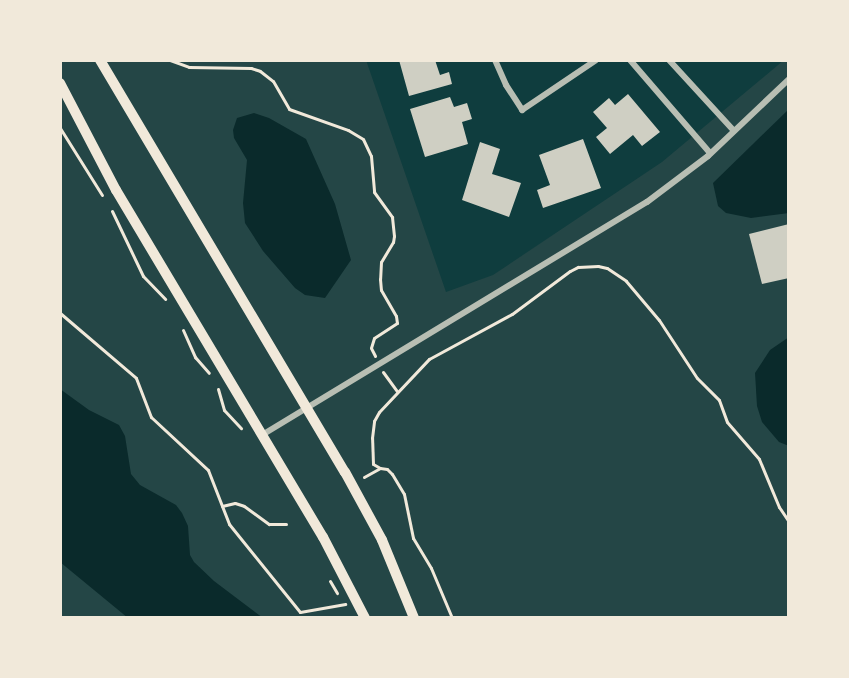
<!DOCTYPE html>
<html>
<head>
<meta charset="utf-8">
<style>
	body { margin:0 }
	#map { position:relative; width:849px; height:678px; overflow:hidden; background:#0f3d3e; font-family:"Archivo Narrow",sans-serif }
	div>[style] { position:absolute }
	.green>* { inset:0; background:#244646 }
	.water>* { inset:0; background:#0a2a2b }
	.building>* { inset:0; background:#cfcfc3 }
	.path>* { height:3px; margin:-1.5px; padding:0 1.5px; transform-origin:1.5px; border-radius:1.5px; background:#f1e9da }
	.minor>* { height:6px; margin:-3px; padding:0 3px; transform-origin:3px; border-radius:3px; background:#b8beb3 }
	.secondary>* { height:10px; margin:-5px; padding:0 5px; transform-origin:5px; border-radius:5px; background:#f1e9da }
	span { translate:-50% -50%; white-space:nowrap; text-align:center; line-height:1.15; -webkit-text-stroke:6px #f1e9da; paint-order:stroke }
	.frame { position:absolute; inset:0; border:62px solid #f1e9da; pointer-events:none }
</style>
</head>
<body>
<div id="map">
	<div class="green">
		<div style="clip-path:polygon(60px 60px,366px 60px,446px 292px,493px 275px,662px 162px,784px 60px,789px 60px,789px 618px,60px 618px)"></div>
	</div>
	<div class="water">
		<div style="clip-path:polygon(789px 109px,789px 213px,751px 218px,726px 213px,718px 206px,713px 183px)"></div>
		<div style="clip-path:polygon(254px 113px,269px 118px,306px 139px,335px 204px,351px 260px,325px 298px,305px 295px,295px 288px,263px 251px,245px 223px,243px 203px,247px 160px,234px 138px,233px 130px,237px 118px)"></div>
		<div style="clip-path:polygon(789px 337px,789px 446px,779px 442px,762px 422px,757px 406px,755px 373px,770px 350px)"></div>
		<div style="clip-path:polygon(60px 389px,89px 410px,119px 425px,125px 436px,131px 474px,140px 485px,176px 505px,182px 513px,188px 526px,190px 555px,194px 562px,214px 581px,263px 618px,128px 618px,60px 562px)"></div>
	</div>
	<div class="building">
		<div style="clip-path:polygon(399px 60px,435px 60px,440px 75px,449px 72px,452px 84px,409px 96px)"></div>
		<div style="clip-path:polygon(628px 94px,660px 132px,642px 146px,633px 135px,610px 154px,596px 137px,607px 128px,593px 112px,609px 98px,615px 105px)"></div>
		<div style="clip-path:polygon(450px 97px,454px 107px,467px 103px,472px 119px,462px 122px,468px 144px,425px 157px,410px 109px)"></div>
		<div style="clip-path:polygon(583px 139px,601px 188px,543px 208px,537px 190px,550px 185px,539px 155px)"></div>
		<div style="clip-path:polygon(480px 142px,500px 149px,492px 174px,521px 183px,509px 217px,462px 200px)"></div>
		<div style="clip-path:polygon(789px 224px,789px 278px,762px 284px,749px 234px)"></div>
	</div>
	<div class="path">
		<div style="left:170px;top:60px;width:20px;rotate:20deg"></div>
		<div style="left:189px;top:67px;width:62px;rotate:0.9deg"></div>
		<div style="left:251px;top:68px;width:9px;rotate:18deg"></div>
		<div style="left:260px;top:71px;width:16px;rotate:38deg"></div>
		<div style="left:273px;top:81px;width:32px;rotate:60deg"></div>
		<div style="left:289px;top:109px;width:63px;rotate:19.6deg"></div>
		<div style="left:348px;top:130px;width:17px;rotate:31deg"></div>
		<div style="left:363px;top:139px;width:19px;rotate:65deg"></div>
		<div style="left:371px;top:156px;width:36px;rotate:85deg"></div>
		<div style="left:374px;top:192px;width:31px;rotate:54deg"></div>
		<div style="left:392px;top:217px;width:19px;rotate:84deg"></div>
		<div style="left:394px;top:236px;width:6px;rotate:99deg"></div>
		<div style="left:393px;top:242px;width:23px;rotate:121deg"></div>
		<div style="left:381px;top:262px;width:17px;rotate:93deg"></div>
		<div style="left:380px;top:279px;width:11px;rotate:85deg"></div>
		<div style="left:381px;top:290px;width:30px;rotate:60deg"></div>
		<div style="left:396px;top:316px;width:7px;rotate:82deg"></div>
		<div style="left:397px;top:323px;width:27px;rotate:147deg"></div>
		<div style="left:374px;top:338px;width:10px;rotate:107deg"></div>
		<div style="left:371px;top:348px;width:9px;rotate:63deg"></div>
		<div style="left:60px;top:128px;width:79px;rotate:57.9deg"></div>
		<div style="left:112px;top:211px;width:72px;rotate:64.5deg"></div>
		<div style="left:143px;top:276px;width:32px;rotate:46deg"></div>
		<div style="left:60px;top:313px;width:100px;rotate:40.5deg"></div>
		<div style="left:136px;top:378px;width:42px;rotate:69deg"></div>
		<div style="left:151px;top:417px;width:78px;rotate:42.9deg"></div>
		<div style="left:208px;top:470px;width:58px;rotate:68.7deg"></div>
		<div style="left:229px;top:524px;width:113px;rotate:51.1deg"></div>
		<div style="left:300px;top:612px;width:46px;rotate:-10.1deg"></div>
		<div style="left:183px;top:330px;width:30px;rotate:66deg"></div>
		<div style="left:195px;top:357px;width:21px;rotate:49deg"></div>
		<div style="left:383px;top:372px;width:24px;rotate:54deg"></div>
		<div style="left:218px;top:389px;width:22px;rotate:74deg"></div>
		<div style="left:224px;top:410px;width:25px;rotate:47deg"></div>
		<div style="left:380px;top:468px;width:7px;rotate:8deg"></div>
		<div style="left:387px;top:469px;width:7px;rotate:45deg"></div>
		<div style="left:392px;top:474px;width:23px;rotate:59deg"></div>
		<div style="left:404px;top:494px;width:45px;rotate:78.4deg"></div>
		<div style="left:413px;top:538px;width:35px;rotate:59deg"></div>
		<div style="left:431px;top:568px;width:54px;rotate:67.2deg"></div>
		<div style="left:364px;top:477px;width:18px;rotate:-29deg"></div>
		<div style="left:380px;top:468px;width:8px;rotate:-150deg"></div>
		<div style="left:373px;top:464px;width:26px;rotate:-92deg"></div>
		<div style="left:372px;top:438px;width:17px;rotate:-83deg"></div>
		<div style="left:374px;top:421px;width:10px;rotate:-61deg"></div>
		<div style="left:379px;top:412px;width:73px;rotate:-46.7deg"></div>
		<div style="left:429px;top:359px;width:94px;rotate:-28.5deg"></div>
		<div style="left:512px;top:314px;width:72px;rotate:-36.6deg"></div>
		<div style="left:570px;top:271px;width:9px;rotate:-27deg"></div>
		<div style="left:578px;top:267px;width:20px;rotate:-3deg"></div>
		<div style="left:598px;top:266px;width:9px;rotate:13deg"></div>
		<div style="left:607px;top:268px;width:23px;rotate:34deg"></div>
		<div style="left:626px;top:281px;width:51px;rotate:49.8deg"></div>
		<div style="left:659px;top:320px;width:69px;rotate:56.8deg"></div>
		<div style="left:697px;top:378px;width:31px;rotate:45deg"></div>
		<div style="left:719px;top:400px;width:23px;rotate:70deg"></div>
		<div style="left:727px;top:422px;width:49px;rotate:49.1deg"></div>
		<div style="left:759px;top:459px;width:52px;rotate:67.4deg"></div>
		<div style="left:779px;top:507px;width:18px;rotate:56deg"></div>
		<div style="left:222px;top:506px;width:13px;rotate:-13deg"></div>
		<div style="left:235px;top:503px;width:9px;rotate:18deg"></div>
		<div style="left:244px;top:506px;width:31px;rotate:36deg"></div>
		<div style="left:269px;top:524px;width:17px"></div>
		<div style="left:330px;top:581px;width:14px;rotate:60deg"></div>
	</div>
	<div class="minor">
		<div style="left:495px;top:60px;width:27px;rotate:66deg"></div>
		<div style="left:506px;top:85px;width:30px;rotate:57deg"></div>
		<div style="left:522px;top:110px;width:89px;rotate:-34deg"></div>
		<div style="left:630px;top:60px;width:123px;rotate:49.3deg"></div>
		<div style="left:669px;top:60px;width:96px;rotate:47.5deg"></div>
		<div style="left:262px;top:435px;width:450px;rotate:-31.2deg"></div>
		<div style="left:647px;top:202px;width:76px;rotate:-37deg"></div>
		<div style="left:708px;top:156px;width:112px;rotate:-43.5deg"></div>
	</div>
	<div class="secondary">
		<div style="left:100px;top:60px;width:479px;rotate:59.3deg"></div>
		<div style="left:345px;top:472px;width:77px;rotate:61.4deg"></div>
		<div style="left:382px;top:540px;width:84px;rotate:67.7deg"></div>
		<div style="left:60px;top:83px;width:121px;rotate:62.4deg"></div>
		<div style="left:116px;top:190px;width:404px;rotate:59.2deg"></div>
		<div style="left:323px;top:537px;width:91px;rotate:62.6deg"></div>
	</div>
	<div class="frame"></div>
</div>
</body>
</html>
